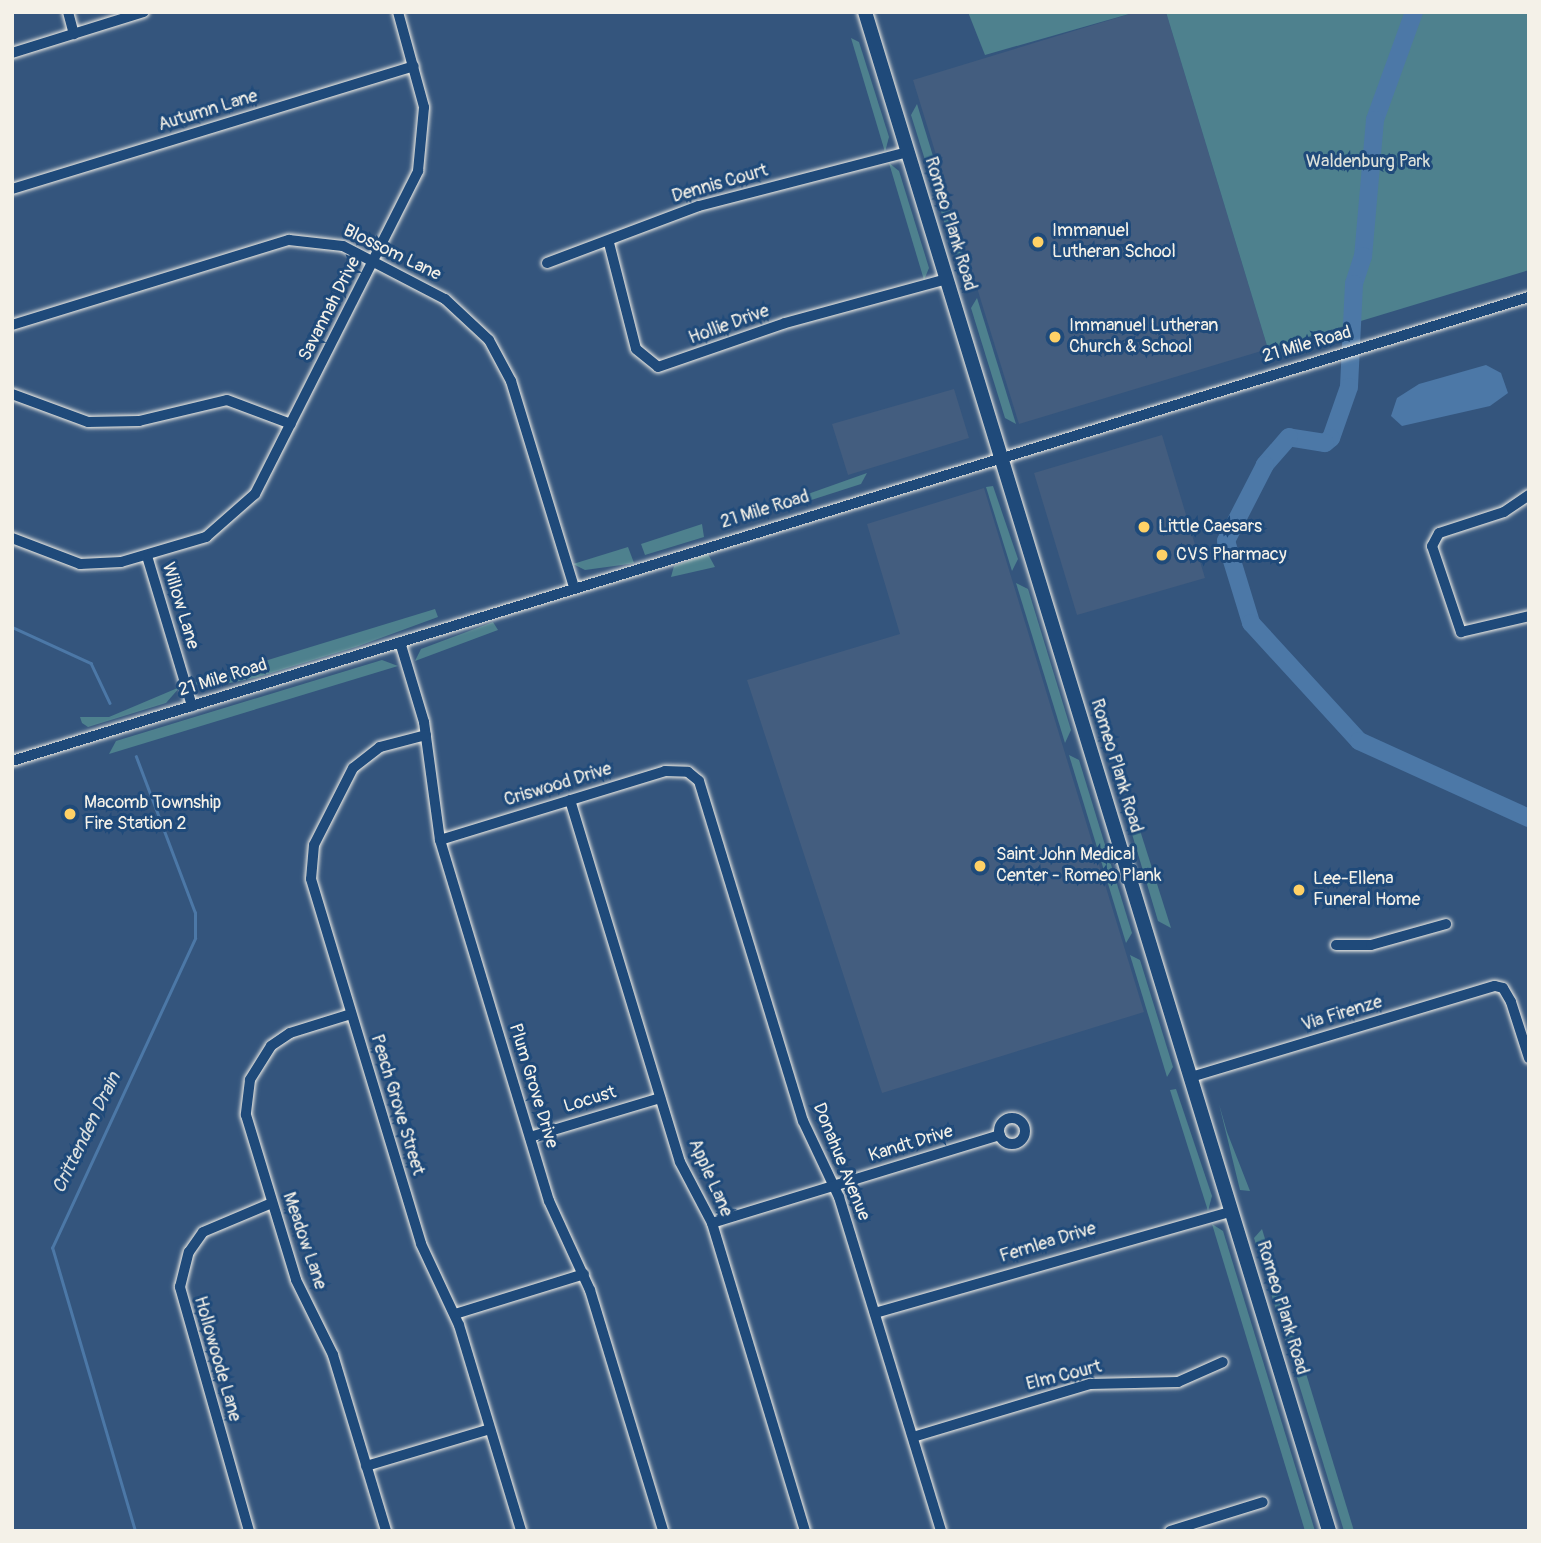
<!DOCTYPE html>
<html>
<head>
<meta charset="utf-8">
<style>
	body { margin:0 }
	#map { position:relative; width:1541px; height:1543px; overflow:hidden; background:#34557d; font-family:Pangolin,sans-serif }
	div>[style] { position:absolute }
	.built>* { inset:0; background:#435d7f }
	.green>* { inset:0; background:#4e818e }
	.water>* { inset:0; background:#4c78a7 }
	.stream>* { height:2.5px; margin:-1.25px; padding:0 1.25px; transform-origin:1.25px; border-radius:1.25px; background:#4c78a7 }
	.river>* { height:18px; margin:-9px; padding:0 9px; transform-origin:9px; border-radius:9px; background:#4c78a7 }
	.roads { filter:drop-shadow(0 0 2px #f4f1e8) drop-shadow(0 0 2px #f4f1e8) }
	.minor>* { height:10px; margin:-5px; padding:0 5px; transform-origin:5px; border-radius:5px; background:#1f4a7a }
	.minor>.ring { margin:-5px; padding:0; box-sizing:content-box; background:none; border:10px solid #1f4a7a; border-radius:50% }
	.major>* { height:14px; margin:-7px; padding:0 7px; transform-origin:7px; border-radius:7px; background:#1f4a7a }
	.dots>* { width:19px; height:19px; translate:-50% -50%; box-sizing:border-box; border:4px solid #1f4a7a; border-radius:50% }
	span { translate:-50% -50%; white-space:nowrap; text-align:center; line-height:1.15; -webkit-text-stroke:6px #1f4a7a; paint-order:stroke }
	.street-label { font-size:18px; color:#f4f1e8 }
	.park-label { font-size:18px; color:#dbe0da }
	.poi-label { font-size:18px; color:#f4f1e8 }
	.left { translate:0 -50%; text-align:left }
	.water-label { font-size:19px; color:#dbdfde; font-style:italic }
	.frame { position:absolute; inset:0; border:14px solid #f4f1e8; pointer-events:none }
</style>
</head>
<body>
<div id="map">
	<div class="built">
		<div style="clip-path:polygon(1136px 12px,1166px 12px,1268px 349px,1019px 424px,913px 80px)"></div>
		<div style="clip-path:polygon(954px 389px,969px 438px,848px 475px,832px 424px)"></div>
		<div style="clip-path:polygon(1162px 435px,1205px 578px,1077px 615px,1034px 473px)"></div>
		<div style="clip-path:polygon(984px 488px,1144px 1012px,882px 1093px,747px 680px,900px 634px,867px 524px)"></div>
	</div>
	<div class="green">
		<div style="clip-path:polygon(968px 12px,1136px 12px,985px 55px)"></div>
		<div style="clip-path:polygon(1166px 12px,1529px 12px,1529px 270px,1268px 349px)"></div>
		<div style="clip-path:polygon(851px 38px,859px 42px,889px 137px,885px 152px)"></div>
		<div style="clip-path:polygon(917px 104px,973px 286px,963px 282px,911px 115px)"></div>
		<div style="clip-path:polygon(889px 163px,899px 171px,929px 268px,924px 280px)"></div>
		<div style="clip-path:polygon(977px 298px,1016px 424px,1005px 418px,971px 308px)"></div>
		<div style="clip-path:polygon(867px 473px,861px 484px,802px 503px,791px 500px)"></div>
		<div style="clip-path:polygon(993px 486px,1018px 559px,1012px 571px,986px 487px)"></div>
		<div style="clip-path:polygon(702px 524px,704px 537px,645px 555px,641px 544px)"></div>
		<div style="clip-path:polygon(628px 547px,634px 563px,629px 564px,585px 570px,573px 564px)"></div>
		<div style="clip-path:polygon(708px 554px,715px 567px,671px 577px,674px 566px)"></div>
		<div style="clip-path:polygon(1016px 583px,1028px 589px,1071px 730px,1065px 743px)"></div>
		<div style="clip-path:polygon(435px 609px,438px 617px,356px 647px,255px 678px,204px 688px,193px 683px)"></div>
		<div style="clip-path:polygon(493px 622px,498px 630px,415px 661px,421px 649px)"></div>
		<div style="clip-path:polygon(382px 660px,398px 666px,109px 754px,116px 741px)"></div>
		<div style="clip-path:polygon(180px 687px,166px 703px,88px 727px,82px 723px,80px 717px,109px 717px)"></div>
		<div style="clip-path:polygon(1069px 755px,1079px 760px,1132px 933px,1126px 943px)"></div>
		<div style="clip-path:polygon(1138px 824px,1171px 928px,1158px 921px,1132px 834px)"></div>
		<div style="clip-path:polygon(1130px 955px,1140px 960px,1173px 1067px,1167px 1077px)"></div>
		<div style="clip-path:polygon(1176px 1089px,1212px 1196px,1208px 1211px,1170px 1090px)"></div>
		<div style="clip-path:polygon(1219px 1104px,1227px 1132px,1250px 1191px,1240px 1190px)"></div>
		<div style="clip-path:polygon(1212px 1224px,1223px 1231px,1315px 1531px,1305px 1531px)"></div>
		<div style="clip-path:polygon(1262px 1229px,1354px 1531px,1344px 1531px,1254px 1238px)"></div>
	</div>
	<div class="water">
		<div style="clip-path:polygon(1486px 365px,1501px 373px,1508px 393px,1490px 406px,1402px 426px,1391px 416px,1397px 398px,1419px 384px)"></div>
	</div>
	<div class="stream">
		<div style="left:12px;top:627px;width:87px;rotate:24.5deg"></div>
		<div style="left:91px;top:663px;width:44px;rotate:64.6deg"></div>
		<div style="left:135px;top:1531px;width:295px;rotate:-106.3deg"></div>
		<div style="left:52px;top:1248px;width:341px;rotate:-65.2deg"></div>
		<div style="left:195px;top:938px;width:25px;rotate:-90deg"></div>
		<div style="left:195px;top:913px;width:167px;rotate:-110.7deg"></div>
	</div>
	<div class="river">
		<div style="left:1414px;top:12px;width:115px;rotate:109.9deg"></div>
		<div style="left:1375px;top:120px;width:137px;rotate:95deg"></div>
		<div style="left:1363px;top:256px;width:29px;rotate:108deg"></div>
		<div style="left:1354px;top:284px;width:103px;rotate:92.8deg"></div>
		<div style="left:1349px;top:387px;width:54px;rotate:109.4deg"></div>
		<div style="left:1331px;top:438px;width:8px;rotate:140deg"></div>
		<div style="left:1325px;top:443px;width:36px;rotate:-171deg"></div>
		<div style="left:1289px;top:437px;width:37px;rotate:131deg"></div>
		<div style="left:1265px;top:465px;width:85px;rotate:117.2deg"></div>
		<div style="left:1226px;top:541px;width:86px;rotate:73deg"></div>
		<div style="left:1251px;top:623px;width:160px;rotate:47.5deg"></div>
		<div style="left:1359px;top:741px;width:187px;rotate:24.4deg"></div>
	</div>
	<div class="roads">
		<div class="minor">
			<div style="left:68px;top:12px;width:23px;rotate:75deg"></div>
			<div style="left:12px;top:53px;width:138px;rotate:-17.3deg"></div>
			<div style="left:12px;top:189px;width:420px;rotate:-17deg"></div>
			<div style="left:609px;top:243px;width:109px;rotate:75.7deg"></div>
			<div style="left:636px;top:349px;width:28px;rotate:39deg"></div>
			<div style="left:658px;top:367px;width:134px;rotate:-19.1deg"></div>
			<div style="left:785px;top:323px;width:168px;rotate:-15.2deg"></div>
			<div style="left:547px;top:263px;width:162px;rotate:-20.6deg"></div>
			<div style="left:699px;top:206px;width:216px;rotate:-14.5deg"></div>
			<div style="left:12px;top:325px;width:290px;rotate:-17.1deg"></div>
			<div style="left:289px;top:240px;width:54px;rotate:6.3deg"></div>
			<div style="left:343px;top:246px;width:115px;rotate:27.5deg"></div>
			<div style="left:445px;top:299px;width:60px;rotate:43deg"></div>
			<div style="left:489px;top:340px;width:47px;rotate:61.8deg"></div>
			<div style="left:511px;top:381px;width:215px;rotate:73deg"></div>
			<div style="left:12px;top:394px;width:81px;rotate:20.2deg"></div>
			<div style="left:88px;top:422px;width:51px;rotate:-1.1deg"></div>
			<div style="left:139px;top:421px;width:90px;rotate:-13.4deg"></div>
			<div style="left:227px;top:400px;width:68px;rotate:20.6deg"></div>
			<div style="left:1529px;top:495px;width:30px;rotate:146deg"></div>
			<div style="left:1504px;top:512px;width:68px;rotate:162.1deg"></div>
			<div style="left:1439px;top:533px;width:15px;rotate:118deg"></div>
			<div style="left:1432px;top:546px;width:91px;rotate:71.4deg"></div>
			<div style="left:1461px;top:632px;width:70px;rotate:-13.2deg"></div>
			<div style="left:12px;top:538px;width:73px;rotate:20.9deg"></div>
			<div style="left:80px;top:564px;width:41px;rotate:-2.8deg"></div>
			<div style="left:121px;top:562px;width:89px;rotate:-16.4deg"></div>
			<div style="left:206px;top:537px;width:65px;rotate:-41.3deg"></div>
			<div style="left:255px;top:494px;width:362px;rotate:-63.2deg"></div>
			<div style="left:418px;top:171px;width:64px;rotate:-84.6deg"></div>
			<div style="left:424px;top:107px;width:98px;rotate:-105.3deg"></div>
			<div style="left:147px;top:556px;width:157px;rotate:73.3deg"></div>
			<div style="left:400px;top:642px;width:84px;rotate:73.3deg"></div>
			<div style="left:424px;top:722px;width:119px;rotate:82.3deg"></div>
			<div style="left:440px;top:840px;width:377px;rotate:73.2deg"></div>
			<div style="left:549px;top:1201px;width:98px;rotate:65.3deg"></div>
			<div style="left:590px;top:1290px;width:252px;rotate:73.1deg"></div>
			<div style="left:426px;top:735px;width:48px;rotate:165.4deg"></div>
			<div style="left:380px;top:747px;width:34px;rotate:142deg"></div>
			<div style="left:353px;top:768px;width:86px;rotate:116.9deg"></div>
			<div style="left:314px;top:845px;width:34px;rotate:95deg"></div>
			<div style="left:311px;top:879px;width:381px;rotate:73.2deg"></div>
			<div style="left:421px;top:1244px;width:89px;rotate:64.9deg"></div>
			<div style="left:459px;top:1325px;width:215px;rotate:73.2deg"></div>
			<div style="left:12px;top:761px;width:1586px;rotate:-17.01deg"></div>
			<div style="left:570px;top:800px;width:378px;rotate:73.1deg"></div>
			<div style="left:680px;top:1162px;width:69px;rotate:62.3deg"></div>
			<div style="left:712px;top:1223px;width:322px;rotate:73.2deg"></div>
			<div style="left:440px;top:840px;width:235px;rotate:-17deg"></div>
			<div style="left:665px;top:771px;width:23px;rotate:2deg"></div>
			<div style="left:688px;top:772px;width:14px;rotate:39deg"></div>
			<div style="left:699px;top:781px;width:356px;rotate:73deg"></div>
			<div style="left:803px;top:1121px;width:84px;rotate:64.7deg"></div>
			<div style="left:839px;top:1197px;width:349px;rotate:73deg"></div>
			<div style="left:1336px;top:945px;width:35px"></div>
			<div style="left:1371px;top:945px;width:78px;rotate:-15.6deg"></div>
			<div style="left:351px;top:1014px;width:64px;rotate:162.7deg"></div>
			<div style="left:290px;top:1033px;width:23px;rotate:146deg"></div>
			<div style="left:271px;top:1046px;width:40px;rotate:122deg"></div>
			<div style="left:250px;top:1080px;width:35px;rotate:97deg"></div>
			<div style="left:246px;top:1115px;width:172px;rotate:73.1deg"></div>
			<div style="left:296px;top:1280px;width:84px;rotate:63.7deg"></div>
			<div style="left:333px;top:1355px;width:184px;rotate:73.2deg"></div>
			<div style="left:1191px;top:1077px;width:317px;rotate:-16.7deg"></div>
			<div style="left:1495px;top:986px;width:8px;rotate:14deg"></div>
			<div style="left:1503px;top:988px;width:16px;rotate:60deg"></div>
			<div style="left:1511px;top:1002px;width:59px;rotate:72.2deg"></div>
			<div class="ring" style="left:999px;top:1118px;width:16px;height:16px"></div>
			<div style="left:530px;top:1137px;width:136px;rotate:-16.7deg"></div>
			<div style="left:712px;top:1223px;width:301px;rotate:-17deg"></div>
			<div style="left:875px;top:1313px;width:371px;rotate:-15.9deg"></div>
			<div style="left:455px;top:1314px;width:135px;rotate:-17.2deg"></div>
			<div style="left:913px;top:1437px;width:185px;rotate:-16.7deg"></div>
			<div style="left:1090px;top:1384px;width:88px;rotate:-1.3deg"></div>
			<div style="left:1178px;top:1382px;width:49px;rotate:-24deg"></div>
			<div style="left:366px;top:1466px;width:129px;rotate:-16.6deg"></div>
			<div style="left:249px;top:1531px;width:254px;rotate:-105.8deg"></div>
			<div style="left:180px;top:1287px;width:36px;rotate:-76deg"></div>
			<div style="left:189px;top:1252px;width:24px;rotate:-55deg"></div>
			<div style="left:203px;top:1232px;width:75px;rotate:-22.8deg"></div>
			<div style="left:1170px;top:1531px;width:97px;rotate:-17.3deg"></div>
		</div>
		<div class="major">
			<div style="left:865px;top:12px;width:1588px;rotate:73.01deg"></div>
		</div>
	</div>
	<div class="dots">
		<div style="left:1038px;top:242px;background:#ffd166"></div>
		<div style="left:1055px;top:337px;background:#ffd166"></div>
		<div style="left:1144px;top:527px;background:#ffd166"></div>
		<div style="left:1162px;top:555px;background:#ffd166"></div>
		<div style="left:70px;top:814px;background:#ffd166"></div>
		<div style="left:980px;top:866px;background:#ffd166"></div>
		<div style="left:1299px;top:890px;background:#ffd166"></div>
	</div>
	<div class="street-label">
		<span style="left:208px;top:111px;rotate:-17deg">Autumn Lane</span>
		<span style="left:720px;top:184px;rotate:-16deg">Dennis Court</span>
		<span style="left:950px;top:224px;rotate:73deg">Romeo Plank Road</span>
		<span style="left:392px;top:253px;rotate:26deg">Blossom Lane</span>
		<span style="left:330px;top:309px;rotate:-63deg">Savannah Drive</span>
		<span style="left:729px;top:325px;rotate:-20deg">Hollie Drive</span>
		<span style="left:1307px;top:345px;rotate:-16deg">21 Mile Road</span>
		<span style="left:765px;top:510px;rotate:-17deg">21 Mile Road</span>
		<span style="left:180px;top:606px;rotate:73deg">Willow Lane</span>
		<span style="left:223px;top:678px;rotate:-17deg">21 Mile Road</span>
		<span style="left:1116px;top:766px;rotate:73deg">Romeo Plank Road</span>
		<span style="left:558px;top:785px;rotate:-17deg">Criswood Drive</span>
		<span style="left:1342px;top:1014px;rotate:-17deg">Via Firenze</span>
		<span style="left:533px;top:1086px;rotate:73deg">Plum Grove Drive</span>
		<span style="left:590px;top:1100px;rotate:-17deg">Locust</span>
		<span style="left:397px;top:1105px;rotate:73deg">Peach Grove Street</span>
		<span style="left:911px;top:1144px;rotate:-17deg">Kandt Drive</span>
		<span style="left:841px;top:1162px;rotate:68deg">Donahue Avenue</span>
		<span style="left:710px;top:1178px;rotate:66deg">Apple Lane</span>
		<span style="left:304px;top:1241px;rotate:71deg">Meadow Lane</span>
		<span style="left:1048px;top:1243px;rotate:-17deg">Fernlea Drive</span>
		<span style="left:1282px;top:1308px;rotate:73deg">Romeo Plank Road</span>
		<span style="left:217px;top:1359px;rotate:74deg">Hollowoode Lane</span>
		<span style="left:1064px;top:1376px;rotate:-14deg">Elm Court</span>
	</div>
	<div class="park-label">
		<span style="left:1368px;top:162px">Waldenburg Park</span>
	</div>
	<div class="poi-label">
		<span class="left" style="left:1052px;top:242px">Immanuel<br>Lutheran School</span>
		<span class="left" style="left:1069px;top:337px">Immanuel Lutheran<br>Church &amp; School</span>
		<span class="left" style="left:1158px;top:527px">Little Caesars</span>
		<span class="left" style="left:1176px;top:555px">CVS Pharmacy</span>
		<span class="left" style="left:84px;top:814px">Macomb Township<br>Fire Station 2</span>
		<span class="left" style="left:996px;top:866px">Saint John Medical<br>Center - Romeo Plank</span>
		<span class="left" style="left:1313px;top:890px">Lee-Ellena<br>Funeral Home</span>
	</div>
	<div class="water-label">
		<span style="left:87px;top:1133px;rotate:-64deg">Crittenden Drain</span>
	</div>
	<div class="frame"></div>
</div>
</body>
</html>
